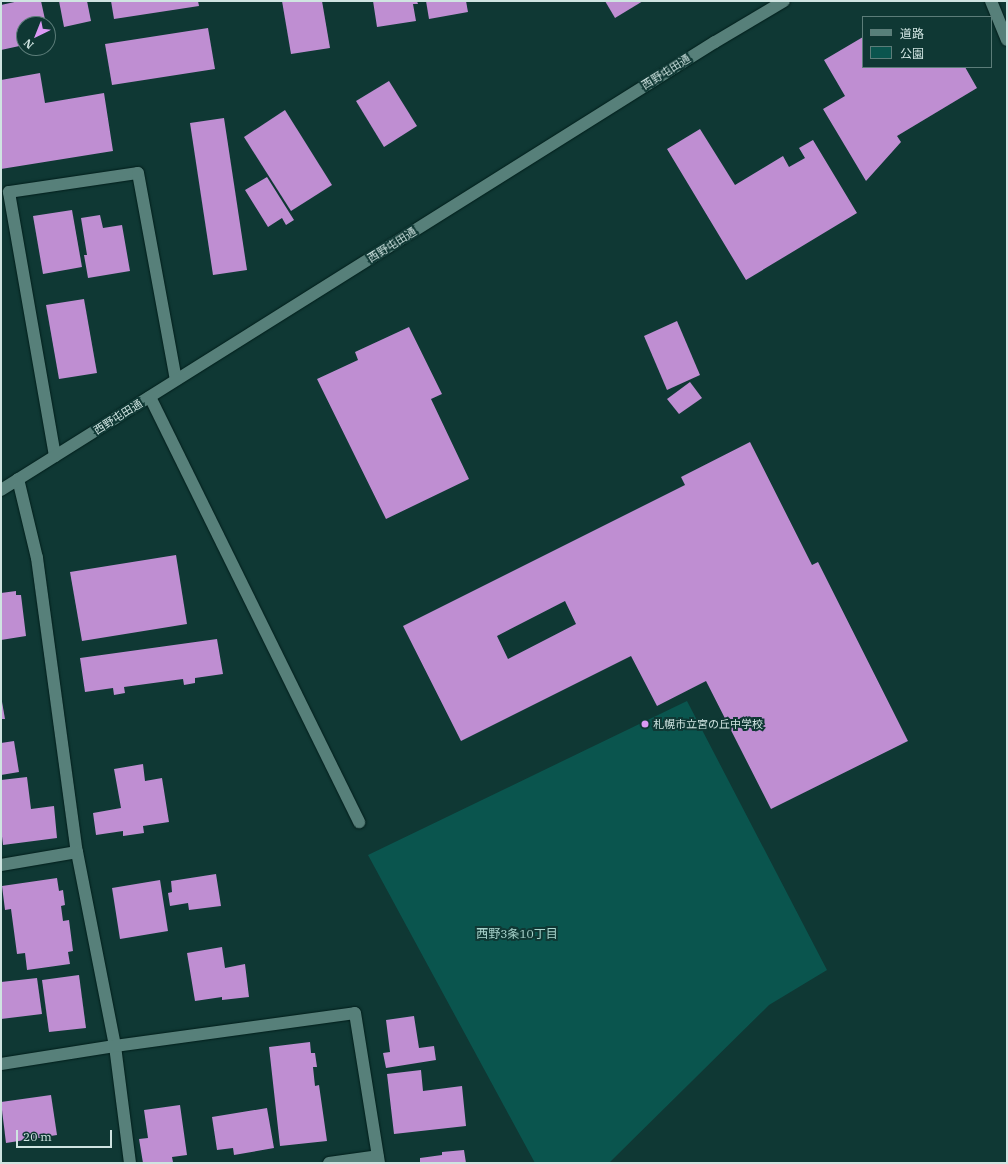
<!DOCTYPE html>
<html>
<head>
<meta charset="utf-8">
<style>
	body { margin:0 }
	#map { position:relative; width:1008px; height:1164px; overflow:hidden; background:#0f3834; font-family:"IBM Plex Serif","Noto Sans JP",serif }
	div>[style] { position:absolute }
	.green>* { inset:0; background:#0a554e }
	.building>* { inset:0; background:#bf8ed2 }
	.roads { filter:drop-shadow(0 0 1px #011e1b) drop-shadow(0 0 1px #011e1b) }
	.minor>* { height:12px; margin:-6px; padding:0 6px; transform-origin:6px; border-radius:6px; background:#57807a }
	.dots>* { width:11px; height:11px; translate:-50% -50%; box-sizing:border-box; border:2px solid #0f3834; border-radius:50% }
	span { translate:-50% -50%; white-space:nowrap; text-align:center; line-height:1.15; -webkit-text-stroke:4px #0f3834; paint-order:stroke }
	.street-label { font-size:11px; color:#cfe4e1 }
	.poi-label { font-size:11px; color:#cfe4e1 }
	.left { translate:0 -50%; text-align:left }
	.neighbourhood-label { font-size:12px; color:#aad5ce }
	.frame { position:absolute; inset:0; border:2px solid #cfe4e1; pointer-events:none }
	.legend { position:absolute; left:862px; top:16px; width:130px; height:52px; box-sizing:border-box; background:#0f3834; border:1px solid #5c7d79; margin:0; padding:5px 7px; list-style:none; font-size:12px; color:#cfe4e1 }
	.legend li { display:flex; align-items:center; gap:8px; height:20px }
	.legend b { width:20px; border:1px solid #5c7d79 }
	.north { position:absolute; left:16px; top:16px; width:40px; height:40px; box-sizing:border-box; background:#0f3834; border:1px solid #5c7d79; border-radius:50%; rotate:223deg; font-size:11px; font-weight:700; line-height:16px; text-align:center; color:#cfe4e1 }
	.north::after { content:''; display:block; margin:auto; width:14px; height:18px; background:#db99f5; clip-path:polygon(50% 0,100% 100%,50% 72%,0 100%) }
	.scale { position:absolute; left:16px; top:1130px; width:96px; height:18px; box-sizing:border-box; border:2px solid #cfe4e1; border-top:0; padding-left:5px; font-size:12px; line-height:14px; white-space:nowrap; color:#cfe4e1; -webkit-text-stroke:3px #0f3834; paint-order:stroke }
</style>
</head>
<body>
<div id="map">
	<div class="green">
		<div style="clip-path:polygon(687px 701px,827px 970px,769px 1005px,609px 1163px,535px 1163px,368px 855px)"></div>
	</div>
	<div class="building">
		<div style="clip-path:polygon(19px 1px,41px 1px,46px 24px,24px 24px,24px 45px,1px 50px,1px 5px)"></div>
		<div style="clip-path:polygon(59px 1px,87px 1px,91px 21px,64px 27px)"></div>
		<div style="clip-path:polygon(111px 1px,198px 1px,199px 6px,114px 19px)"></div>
		<div style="clip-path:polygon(282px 1px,322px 1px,330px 48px,291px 54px)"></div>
		<div style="clip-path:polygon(373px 1px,417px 1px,418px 4px,413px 4px,416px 21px,377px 27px)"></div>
		<div style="clip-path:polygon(426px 1px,466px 1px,468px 12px,429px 19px)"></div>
		<div style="clip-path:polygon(605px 1px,643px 1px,615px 18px)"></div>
		<div style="clip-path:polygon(208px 28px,215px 69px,112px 85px,105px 44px)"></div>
		<div style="clip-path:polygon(863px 37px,863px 67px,965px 67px,977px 88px,897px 136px,901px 142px,866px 181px,823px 109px,845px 96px,824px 60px)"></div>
		<div style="clip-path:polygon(40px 73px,45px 103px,104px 93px,113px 151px,1px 169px,1px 80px)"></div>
		<div style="clip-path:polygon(389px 81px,417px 126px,384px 147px,356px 101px)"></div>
		<div style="clip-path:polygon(285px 110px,332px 185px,291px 211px,244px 137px)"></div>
		<div style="clip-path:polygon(224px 118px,247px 270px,213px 275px,190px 123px)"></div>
		<div style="clip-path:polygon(700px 129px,735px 185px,783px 156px,789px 167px,805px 158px,799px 148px,813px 140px,857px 213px,746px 280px,667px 149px)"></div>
		<div style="clip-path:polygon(267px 177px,294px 220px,286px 225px,282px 218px,268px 227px,245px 190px)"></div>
		<div style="clip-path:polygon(72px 210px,82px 267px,43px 274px,33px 216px)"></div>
		<div style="clip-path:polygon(100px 215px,103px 228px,122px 225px,130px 271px,88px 278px,84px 255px,87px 255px,81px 218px)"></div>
		<div style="clip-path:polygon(84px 299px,97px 373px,59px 379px,46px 305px)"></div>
		<div style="clip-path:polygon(677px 321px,700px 375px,667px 390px,644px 336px)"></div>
		<div style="clip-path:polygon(409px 327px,442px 394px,431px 399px,469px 479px,386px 519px,317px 379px,358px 360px,355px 352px)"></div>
		<div style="clip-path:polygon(690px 382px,702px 398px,679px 414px,667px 399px)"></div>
		<div style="clip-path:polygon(evenodd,750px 442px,812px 565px,818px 562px,908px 741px,771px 809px,706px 681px,657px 706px,631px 656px,461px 741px,403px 626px,685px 485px,681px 477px,750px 442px,565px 601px,576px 624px,508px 659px,497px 636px,565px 601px)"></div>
		<div style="clip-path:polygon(176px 555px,187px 624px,82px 641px,70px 572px)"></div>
		<div style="clip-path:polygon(16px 591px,16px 595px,21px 595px,26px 636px,1px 640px,1px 593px)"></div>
		<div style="clip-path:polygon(217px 639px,223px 674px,195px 678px,195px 683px,184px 685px,183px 679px,124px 687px,125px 693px,114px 695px,113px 688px,85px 692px,80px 658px)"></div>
		<div style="clip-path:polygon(1px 696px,5px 719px,1px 719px)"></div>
		<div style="clip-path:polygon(14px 741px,19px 772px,1px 775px,1px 743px)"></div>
		<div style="clip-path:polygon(143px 764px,145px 781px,162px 778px,169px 822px,143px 826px,144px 833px,123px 836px,123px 831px,96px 835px,93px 813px,121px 808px,114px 769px)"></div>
		<div style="clip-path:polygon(27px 777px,31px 809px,54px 806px,57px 838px,3px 845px,1px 828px,1px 780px)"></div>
		<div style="clip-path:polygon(216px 874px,221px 906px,189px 910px,188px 903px,170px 906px,168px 893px,172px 892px,171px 881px)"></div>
		<div style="clip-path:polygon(57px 878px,59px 891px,63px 890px,65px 905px,61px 906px,63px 921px,69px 920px,73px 951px,68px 952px,70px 964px,27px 970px,25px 953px,17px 954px,11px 909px,5px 910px,2px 886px)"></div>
		<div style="clip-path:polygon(160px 880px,168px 931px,120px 939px,112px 888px)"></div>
		<div style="clip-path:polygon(222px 947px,225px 968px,245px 964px,249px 997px,222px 1000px,222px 997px,195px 1001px,187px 953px)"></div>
		<div style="clip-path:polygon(79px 975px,86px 1028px,49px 1032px,42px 980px)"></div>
		<div style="clip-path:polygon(37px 978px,42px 1014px,1px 1019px,1px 982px)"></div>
		<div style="clip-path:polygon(414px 1016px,419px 1048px,434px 1046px,436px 1060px,386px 1068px,383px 1053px,390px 1052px,386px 1020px)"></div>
		<div style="clip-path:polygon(310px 1042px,311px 1053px,315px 1053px,317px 1067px,313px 1067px,315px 1086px,319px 1085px,327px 1141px,280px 1146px,269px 1047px)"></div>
		<div style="clip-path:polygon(421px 1070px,423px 1091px,462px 1086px,466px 1126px,394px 1134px,387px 1074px)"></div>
		<div style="clip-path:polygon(51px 1095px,57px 1135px,6px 1143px,1px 1102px)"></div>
		<div style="clip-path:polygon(180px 1105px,187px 1155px,172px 1157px,173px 1162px,143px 1163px,139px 1139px,148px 1138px,144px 1110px)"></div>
		<div style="clip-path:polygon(267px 1108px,274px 1148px,234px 1155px,233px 1148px,217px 1150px,212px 1117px)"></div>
		<div style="clip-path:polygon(464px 1150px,466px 1163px,420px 1163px,420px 1158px,442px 1155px,442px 1152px)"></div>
	</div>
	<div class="roads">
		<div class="minor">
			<div style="left:991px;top:1px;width:42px;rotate:67.7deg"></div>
			<div style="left:150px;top:397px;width:474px;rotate:63.8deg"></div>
			<div style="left:55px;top:456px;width:268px;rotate:-99.9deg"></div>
			<div style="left:9px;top:192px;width:130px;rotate:-8.4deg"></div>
			<div style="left:138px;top:173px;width:210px;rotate:79.6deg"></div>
			<div style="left:18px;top:479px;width:81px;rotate:76.5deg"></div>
			<div style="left:37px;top:558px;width:297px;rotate:82.3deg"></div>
			<div style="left:77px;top:852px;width:198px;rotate:78.9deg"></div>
			<div style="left:115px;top:1046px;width:118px;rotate:82.7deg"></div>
			<div style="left:1px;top:490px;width:843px;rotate:-32.11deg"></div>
			<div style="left:715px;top:42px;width:80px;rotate:-30.7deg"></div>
			<div style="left:1px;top:865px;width:77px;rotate:-9.7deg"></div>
			<div style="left:1px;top:1064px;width:115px;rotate:-9deg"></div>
			<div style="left:115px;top:1046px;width:242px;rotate:-7.8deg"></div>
			<div style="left:355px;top:1013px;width:152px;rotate:80.9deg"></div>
			<div style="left:329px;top:1163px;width:49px;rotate:-8.1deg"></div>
		</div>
	</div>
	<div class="dots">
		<div style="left:645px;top:724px;background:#db99f5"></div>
	</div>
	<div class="street-label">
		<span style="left:666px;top:72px;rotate:-32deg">西野屯田通</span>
		<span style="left:392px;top:245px;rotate:-32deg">西野屯田通</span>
		<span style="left:118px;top:417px;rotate:-32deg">西野屯田通</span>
	</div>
	<div class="poi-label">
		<span class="left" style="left:653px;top:724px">札幌市立宮の丘中学校</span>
	</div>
	<div class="neighbourhood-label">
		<span style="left:517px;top:934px">西野3条10丁目</span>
	</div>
	<div class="frame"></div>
	<ul class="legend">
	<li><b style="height:5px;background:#57807a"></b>道路</li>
	<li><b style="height:11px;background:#0a554e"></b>公園</li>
	</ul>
	<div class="north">N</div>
	<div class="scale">20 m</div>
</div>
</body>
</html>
